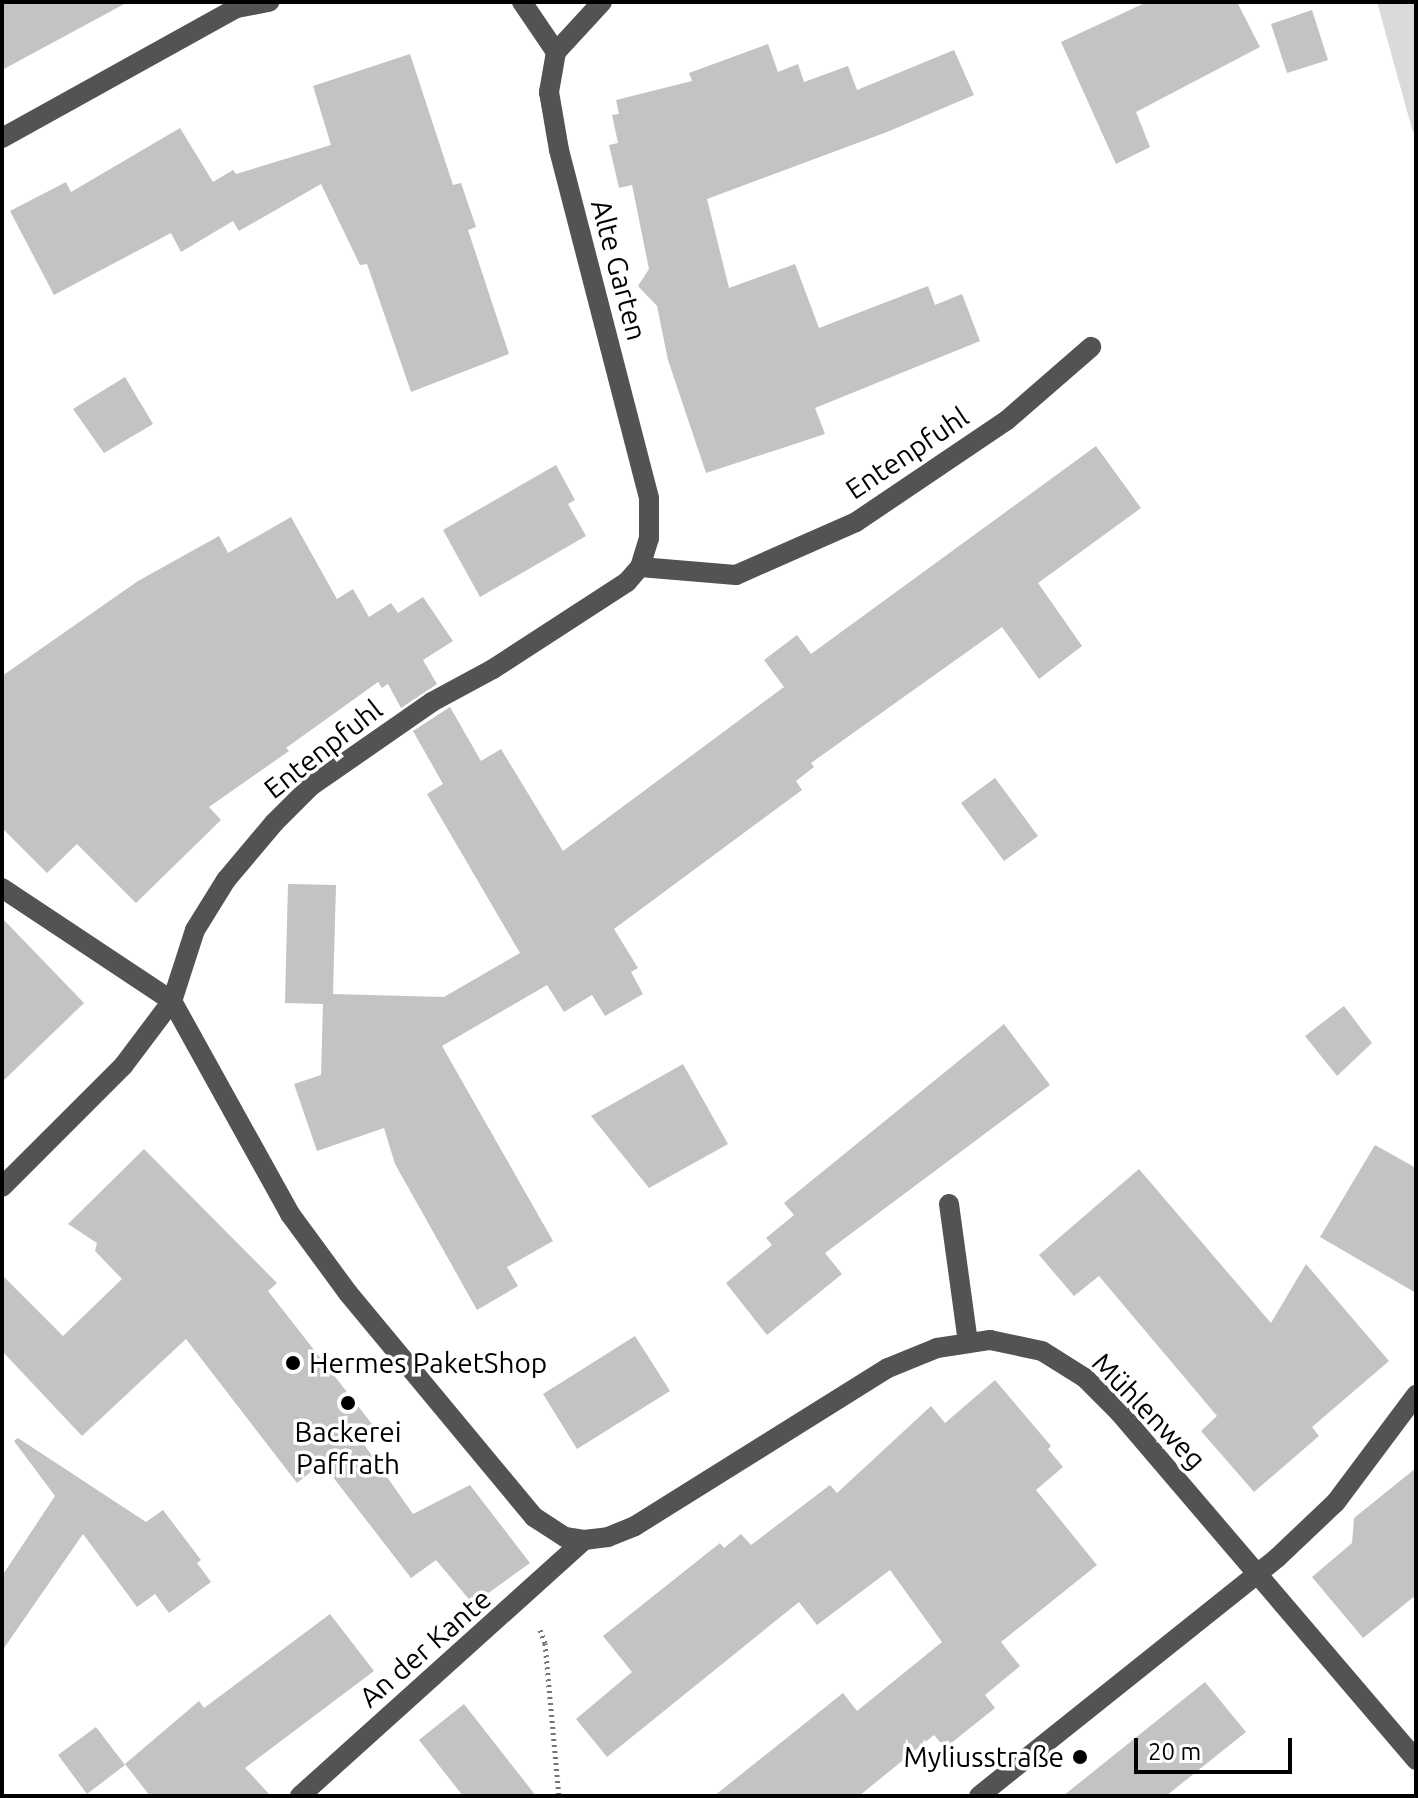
<!DOCTYPE html>
<html>
<head>
<meta charset="utf-8">
<style>
	body { margin:0 }
	#map { position:relative; width:1418px; height:1798px; overflow:hidden; background:#fff; font-family:Ubuntu,sans-serif }
	div>[style] { position:absolute }
	.green>* { inset:0; background:#dadada }
	.building>* { inset:0; background:#c3c3c3 }
	.path>* { height:5px; margin-top:-2.5px; transform-origin:0; background:repeating-linear-gradient(90deg,#757575 0 2px,transparent 0 6px) }
	.minor>* { height:20px; margin:-10px; padding:0 10px; transform-origin:10px; border-radius:10px; background:#535353 }
	.dots>* { width:22px; height:22px; translate:-50% -50%; box-sizing:border-box; border:4px solid #fff; border-radius:50% }
	span { translate:-50% -50%; white-space:nowrap; text-align:center; line-height:1.15; -webkit-text-stroke:7px #fff; paint-order:stroke }
	.street-label { font-size:28px; color:#000 }
	.poi-label { font-size:28px; color:#000 }
	.left { translate:0 -50%; text-align:left }
	.right { translate:-100% -50%; text-align:right }
	.frame { position:absolute; inset:0; border:4px solid #000; pointer-events:none }
	.scale { position:absolute; left:1134px; top:1738px; width:158px; height:36px; box-sizing:border-box; border:4px solid #000; border-top:0; padding-left:10px; font-size:24px; line-height:28px; white-space:nowrap; color:#000; -webkit-text-stroke:6px #fff; paint-order:stroke }
</style>
</head>
<body>
<div id="map">
	<div class="green">
		<div style="clip-path:polygon(1377px 2px,1416px 2px,1416px 137px,1412px 129px)"></div>
	</div>
	<div class="building">
		<div style="clip-path:polygon(2px 2px,128px 2px,2px 70px)"></div>
		<div style="clip-path:polygon(1147px 2px,1237px 2px,1260px 47px,1136px 112px,1150px 147px,1116px 164px,1061px 42px)"></div>
		<div style="clip-path:polygon(1312px 10px,1328px 60px,1287px 73px,1271px 24px)"></div>
		<div style="clip-path:polygon(768px 44px,778px 72px,798px 64px,804px 82px,848px 66px,857px 90px,954px 50px,974px 95px,887px 132px,707px 199px,729px 288px,795px 264px,819px 328px,928px 286px,935px 305px,962px 294px,980px 341px,815px 408px,825px 434px,706px 473px,668px 360px,657px 306px,638px 286px,649px 269px,632px 185px,619px 188px,609px 145px,618px 143px,612px 115px,619px 114px,616px 100px,692px 81px,689px 73px)"></div>
		<div style="clip-path:polygon(410px 54px,453px 185px,461px 183px,476px 227px,468px 230px,509px 354px,411px 392px,367px 264px,360px 265px,321px 184px,239px 231px,233px 221px,181px 252px,171px 233px,54px 295px,10px 211px,66px 182px,71px 192px,180px 128px,213px 182px,233px 170px,236px 174px,331px 145px,313px 86px)"></div>
		<div style="clip-path:polygon(125px 377px,153px 424px,104px 453px,73px 409px)"></div>
		<div style="clip-path:polygon(1096px 446px,1141px 508px,1038px 583px,1082px 646px,1039px 679px,1002px 627px,811px 763px,814px 767px,796px 781px,802px 790px,614px 929px,638px 968px,631px 972px,643px 994px,605px 1016px,592px 995px,564px 1012px,547px 985px,442px 1046px,553px 1241px,507px 1267px,518px 1286px,477px 1310px,395px 1164px,384px 1128px,317px 1151px,294px 1084px,321px 1075px,323px 1004px,285px 1003px,288px 884px,336px 885px,333px 994px,444px 997px,520px 953px,427px 794px,443px 784px,413px 731px,450px 707px,481px 761px,501px 749px,563px 851px,784px 687px,764px 660px,797px 635px,811px 654px)"></div>
		<div style="clip-path:polygon(556px 465px,575px 500px,568px 504px,586px 536px,480px 597px,443px 530px)"></div>
		<div style="clip-path:polygon(291px 517px,337px 599px,353px 589px,369px 617px,391px 603px,398px 613px,423px 597px,453px 641px,423px 660px,437px 684px,401px 708px,388px 684px,382px 688px,378px 682px,286px 748px,289px 751px,209px 807px,221px 820px,136px 903px,77px 844px,47px 873px,2px 828px,2px 676px,138px 581px,219px 536px,228px 553px)"></div>
		<div style="clip-path:polygon(995px 778px,1038px 836px,1004px 861px,961px 803px)"></div>
		<div style="clip-path:polygon(2px 918px,84px 1003px,2px 1082px)"></div>
		<div style="clip-path:polygon(1344px 1006px,1372px 1043px,1337px 1076px,1305px 1036px)"></div>
		<div style="clip-path:polygon(1004px 1024px,1050px 1085px,825px 1253px,842px 1274px,767px 1335px,726px 1283px,772px 1245px,766px 1238px,794px 1215px,784px 1203px)"></div>
		<div style="clip-path:polygon(683px 1064px,728px 1144px,649px 1188px,591px 1116px)"></div>
		<div style="clip-path:polygon(1375px 1145px,1416px 1168px,1416px 1293px,1320px 1237px)"></div>
		<div style="clip-path:polygon(144px 1149px,277px 1283px,268px 1291px,372px 1424px,358px 1436px,413px 1514px,470px 1485px,530px 1563px,473px 1604px,436px 1560px,411px 1578px,322px 1463px,297px 1483px,186px 1339px,82px 1436px,2px 1351px,2px 1275px,63px 1336px,122px 1279px,95px 1251px,97px 1243px,68px 1224px)"></div>
		<div style="clip-path:polygon(1139px 1169px,1271px 1323px,1306px 1264px,1389px 1361px,1312px 1427px,1319px 1436px,1254px 1492px,1201px 1431px,1217px 1416px,1099px 1276px,1074px 1296px,1039px 1255px)"></div>
		<div style="clip-path:polygon(635px 1336px,670px 1391px,577px 1449px,543px 1394px)"></div>
		<div style="clip-path:polygon(995px 1380px,1051px 1446px,1048px 1449px,1063px 1467px,1036px 1490px,1097px 1565px,1001px 1642px,1020px 1666px,985px 1695px,995px 1708px,945px 1748px,934px 1735px,859px 1796px,714px 1796px,843px 1693px,857px 1711px,942px 1642px,890px 1570px,817px 1625px,799px 1602px,607px 1757px,576px 1719px,632px 1672px,603px 1636px,720px 1543px,724px 1548px,741px 1534px,751px 1545px,830px 1485px,837px 1493px,931px 1406px,945px 1423px)"></div>
		<div style="clip-path:polygon(18px 1438px,146px 1522px,163px 1510px,201px 1560px,197px 1563px,211px 1582px,169px 1613px,155px 1594px,137px 1607px,83px 1534px,2px 1651px,2px 1576px,55px 1496px,14px 1441px)"></div>
		<div style="clip-path:polygon(1416px 1468px,1416px 1595px,1363px 1638px,1312px 1577px,1352px 1543px,1354px 1518px)"></div>
		<div style="clip-path:polygon(330px 1614px,374px 1671px,245px 1768px,271px 1796px,150px 1796px,125px 1764px,199px 1701px,204px 1708px)"></div>
		<div style="clip-path:polygon(1205px 1682px,1246px 1732px,1166px 1796px,1063px 1796px)"></div>
		<div style="clip-path:polygon(464px 1704px,536px 1796px,463px 1796px,419px 1740px)"></div>
		<div style="clip-path:polygon(96px 1727px,125px 1765px,87px 1794px,58px 1755px)"></div>
	</div>
	<div class="path">
		<div style="left:540px;top:1630px;width:14px;rotate:69deg"></div>
		<div style="left:545px;top:1643px;width:154px;rotate:84.8deg"></div>
	</div>
	<div class="minor">
		<div style="left:522px;top:2px;width:60px;rotate:55.8deg"></div>
		<div style="left:602px;top:2px;width:68px;rotate:132.6deg"></div>
		<div style="left:556px;top:52px;width:41px;rotate:99.9deg"></div>
		<div style="left:549px;top:92px;width:59px;rotate:80.2deg"></div>
		<div style="left:559px;top:150px;width:359px;rotate:75.5deg"></div>
		<div style="left:649px;top:498px;width:40px;rotate:90deg"></div>
		<div style="left:649px;top:538px;width:30px;rotate:107deg"></div>
		<div style="left:640px;top:567px;width:20px;rotate:131deg"></div>
		<div style="left:627px;top:582px;width:160px;rotate:147deg"></div>
		<div style="left:493px;top:669px;width:69px;rotate:151.6deg"></div>
		<div style="left:432px;top:702px;width:147px;rotate:145.2deg"></div>
		<div style="left:311px;top:786px;width:52px;rotate:135deg"></div>
		<div style="left:274px;top:823px;width:75px;rotate:130.1deg"></div>
		<div style="left:226px;top:880px;width:59px;rotate:121.8deg"></div>
		<div style="left:195px;top:930px;width:75px;rotate:107.9deg"></div>
		<div style="left:172px;top:1001px;width:244px;rotate:61deg"></div>
		<div style="left:290px;top:1214px;width:98px;rotate:53.7deg"></div>
		<div style="left:348px;top:1293px;width:291px;rotate:50.3deg"></div>
		<div style="left:534px;top:1517px;width:37px;rotate:33deg"></div>
		<div style="left:565px;top:1537px;width:19px;rotate:9deg"></div>
		<div style="left:584px;top:1540px;width:24px;rotate:-7deg"></div>
		<div style="left:608px;top:1537px;width:29px;rotate:-22deg"></div>
		<div style="left:635px;top:1526px;width:298px;rotate:-32deg"></div>
		<div style="left:888px;top:1368px;width:53px;rotate:-22.2deg"></div>
		<div style="left:937px;top:1348px;width:54px;rotate:-8.6deg"></div>
		<div style="left:990px;top:1340px;width:53px;rotate:11.9deg"></div>
		<div style="left:1042px;top:1351px;width:51px;rotate:32.1deg"></div>
		<div style="left:1085px;top:1378px;width:48px;rotate:45deg"></div>
		<div style="left:1119px;top:1412px;width:458px;rotate:49.5deg"></div>
		<div style="left:2px;top:138px;width:269px;rotate:-29deg"></div>
		<div style="left:237px;top:8px;width:33px;rotate:-11deg"></div>
		<div style="left:640px;top:567px;width:96px;rotate:4.8deg"></div>
		<div style="left:736px;top:575px;width:131px;rotate:-23.8deg"></div>
		<div style="left:856px;top:522px;width:181px;rotate:-34deg"></div>
		<div style="left:1006px;top:421px;width:113px;rotate:-41deg"></div>
		<div style="left:2px;top:888px;width:204px;rotate:33.6deg"></div>
		<div style="left:172px;top:1001px;width:81px;rotate:127deg"></div>
		<div style="left:123px;top:1066px;width:171px;rotate:135deg"></div>
		<div style="left:949px;top:1204px;width:140px;rotate:82.2deg"></div>
		<div style="left:300px;top:1796px;width:382px;rotate:-42deg"></div>
		<div style="left:979px;top:1796px;width:381px;rotate:-38.6deg"></div>
		<div style="left:1277px;top:1558px;width:81px;rotate:-43.5deg"></div>
		<div style="left:1336px;top:1502px;width:134px;rotate:-53.2deg"></div>
	</div>
	<div class="dots">
		<div style="left:293px;top:1363px;background:#000"></div>
		<div style="left:348px;top:1403px;background:#000"></div>
		<div style="left:1080px;top:1757px;background:#000"></div>
	</div>
	<div class="street-label">
		<span style="left:619px;top:270px;rotate:75deg">Alte Garten</span>
		<span style="left:907px;top:453px;rotate:-34deg">Entenpfuhl</span>
		<span style="left:323px;top:749px;rotate:-38deg">Entenpfuhl</span>
		<span style="left:1149px;top:1411px;rotate:46deg">Mühlenweg</span>
		<span style="left:425px;top:1648px;rotate:-41deg">An der Kante</span>
	</div>
	<div class="poi-label">
		<span class="left" style="left:309px;top:1363px">Hermes PaketShop</span>
		<span style="left:348px;top:1448px">Backerei<br>Paffrath</span>
		<span class="right" style="left:1064px;top:1757px">Myliusstraße</span>
	</div>
	<div class="frame"></div>
	<div class="scale">20 m</div>
</div>
</body>
</html>
